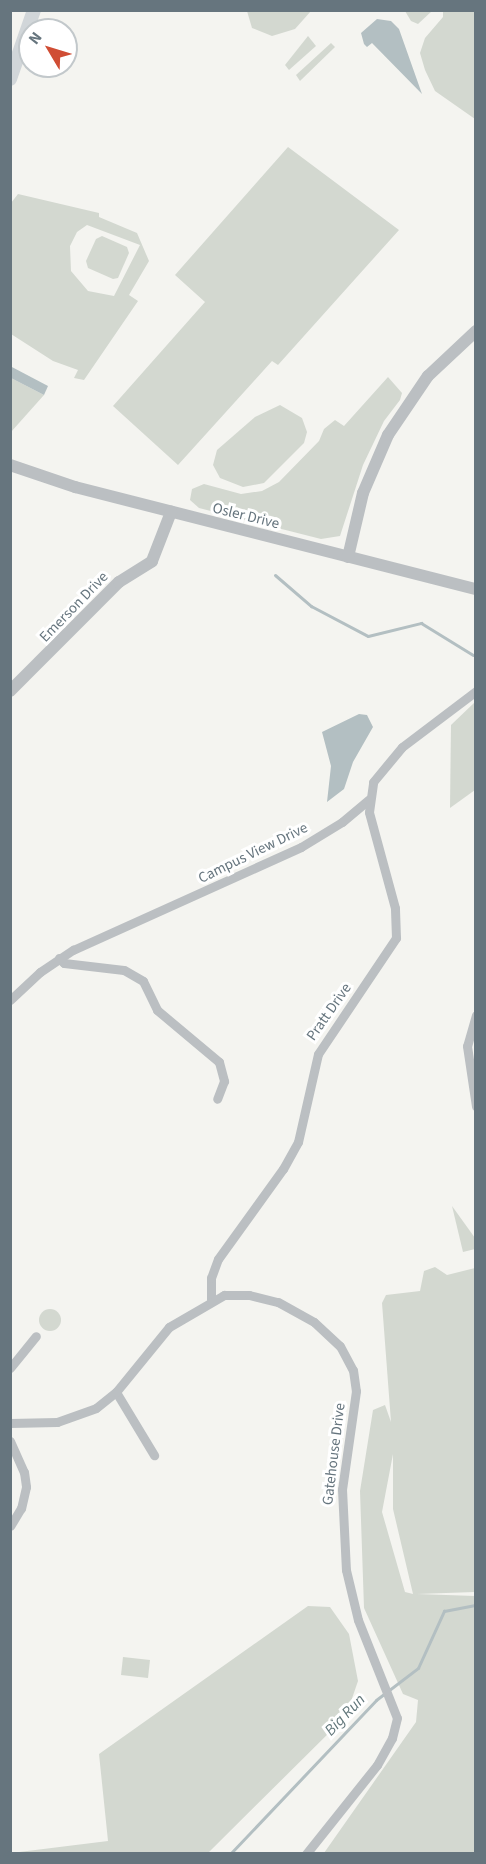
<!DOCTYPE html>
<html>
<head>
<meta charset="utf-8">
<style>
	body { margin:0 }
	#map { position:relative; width:486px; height:1864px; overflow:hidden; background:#f4f4f0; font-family:"Source Sans 3",sans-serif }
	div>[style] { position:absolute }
	.green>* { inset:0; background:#d3d8d0 }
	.round { border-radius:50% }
	.water>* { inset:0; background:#b3bfc2 }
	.stream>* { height:3px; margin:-1.5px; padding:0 1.5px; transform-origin:1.5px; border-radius:1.5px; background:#b3bfc2 }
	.minor>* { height:9px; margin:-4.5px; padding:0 4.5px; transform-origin:4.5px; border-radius:4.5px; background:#bbbfc2 }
	.tertiary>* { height:12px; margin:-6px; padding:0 6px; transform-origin:6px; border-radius:6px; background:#bbbfc2 }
	.secondary>* { height:14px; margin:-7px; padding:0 7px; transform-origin:7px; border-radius:7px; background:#d1d6d9 }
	span { translate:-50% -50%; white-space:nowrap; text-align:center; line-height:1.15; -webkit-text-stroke:6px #fff; paint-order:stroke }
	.street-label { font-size:15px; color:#66757e }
	.water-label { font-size:16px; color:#62777b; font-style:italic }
	.frame { position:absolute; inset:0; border:12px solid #66757e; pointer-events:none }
	.north { position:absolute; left:18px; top:18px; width:60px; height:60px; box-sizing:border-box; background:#fff; border:2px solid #c2c8cb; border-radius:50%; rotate:308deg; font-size:16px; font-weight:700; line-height:24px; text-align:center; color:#66757e }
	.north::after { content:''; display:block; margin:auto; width:21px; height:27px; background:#d04d34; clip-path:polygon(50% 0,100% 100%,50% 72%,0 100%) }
</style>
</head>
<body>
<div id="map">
	<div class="green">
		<div style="clip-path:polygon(247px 11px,247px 10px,311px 11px,295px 29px,272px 36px,252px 28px)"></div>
		<div style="clip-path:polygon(405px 11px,405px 10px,432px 11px,418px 24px,411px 21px)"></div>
		<div style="clip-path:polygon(443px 11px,475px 11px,475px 119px,435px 91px,425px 70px,420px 53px,425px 38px,443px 17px)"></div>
		<div style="clip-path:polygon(308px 36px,316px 46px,289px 70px,285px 65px)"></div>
		<div style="clip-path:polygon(331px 43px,335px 47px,300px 81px,296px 75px)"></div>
		<div style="clip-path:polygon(288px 147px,399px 230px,278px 365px,272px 361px,178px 465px,113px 406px,205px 302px,175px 275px)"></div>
		<div style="clip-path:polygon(evenodd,18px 194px,99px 213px,99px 217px,137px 233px,149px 261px,129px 295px,138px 301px,84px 380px,74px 378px,78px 370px,53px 361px,11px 334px,11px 203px,18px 194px,87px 225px,140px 245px,114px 296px,88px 291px,71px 271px,70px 246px,77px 232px,87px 225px)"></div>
		<div style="clip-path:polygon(102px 236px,127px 247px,129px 253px,118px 278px,113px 279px,88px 268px,86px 261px,96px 239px)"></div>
		<div style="clip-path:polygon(388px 377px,402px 393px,400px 400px,384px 421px,363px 465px,340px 536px,321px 539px,199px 508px,190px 500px,192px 489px,204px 484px,241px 494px,262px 491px,279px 482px,319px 441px,324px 429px,335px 420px,344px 426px)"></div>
		<div style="clip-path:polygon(11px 378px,44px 395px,11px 432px)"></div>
		<div style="clip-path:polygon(280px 405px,302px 418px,307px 432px,304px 443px,264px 483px,243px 487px,220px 478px,213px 465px,217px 450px,255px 417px)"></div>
		<div style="clip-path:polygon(475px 702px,475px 790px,450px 808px,451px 725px)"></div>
		<div style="clip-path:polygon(452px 1206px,475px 1238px,475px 1249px,463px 1252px)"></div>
		<div style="clip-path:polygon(evenodd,435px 1267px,447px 1275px,475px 1268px,475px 1592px,417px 1594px,475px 1596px,475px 1853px,324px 1853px,416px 1722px,418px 1700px,403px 1694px,364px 1608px,360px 1491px,373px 1410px,385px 1405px,391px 1422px,382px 1303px,386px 1295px,420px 1291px,424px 1271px,435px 1267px,393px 1454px,393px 1509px,413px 1594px,405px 1592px,382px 1512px,393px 1454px)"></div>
		<div class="round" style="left:39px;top:1309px;width:22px;height:22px"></div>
		<div style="clip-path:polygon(308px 1606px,330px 1607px,349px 1634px,358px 1681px,346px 1716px,208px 1853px,11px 1853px,108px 1841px,99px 1754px)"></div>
		<div style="clip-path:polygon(123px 1657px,150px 1660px,148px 1678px,121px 1675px)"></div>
	</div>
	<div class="water">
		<div style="clip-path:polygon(377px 19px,391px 21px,399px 29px,422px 94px,372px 43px,367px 47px,364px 44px,361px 33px)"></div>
		<div style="clip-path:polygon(10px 366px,48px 386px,44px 395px,11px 378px)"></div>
		<div style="clip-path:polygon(359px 714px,367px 715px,373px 727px,353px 762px,344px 789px,327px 802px,331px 766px,322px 732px)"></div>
	</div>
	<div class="stream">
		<div style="left:275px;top:575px;width:48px;rotate:40.7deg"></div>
		<div style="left:311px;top:606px;width:64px;rotate:27.8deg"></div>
		<div style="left:368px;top:636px;width:55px;rotate:-13.8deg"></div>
		<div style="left:421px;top:623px;width:61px;rotate:31.6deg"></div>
		<div style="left:230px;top:1854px;width:212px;rotate:-46.5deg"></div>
		<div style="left:376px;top:1700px;width:53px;rotate:-37.3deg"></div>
		<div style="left:418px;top:1668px;width:63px;rotate:-65.5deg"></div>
		<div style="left:444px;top:1611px;width:33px;rotate:-11deg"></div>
	</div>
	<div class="minor">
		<div style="left:59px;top:958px;width:7px;rotate:45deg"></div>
		<div style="left:64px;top:963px;width:60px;rotate:6.7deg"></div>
		<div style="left:124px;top:970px;width:22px;rotate:30deg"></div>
		<div style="left:143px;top:981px;width:32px;rotate:64deg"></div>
		<div style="left:157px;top:1010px;width:81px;rotate:40deg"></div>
		<div style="left:219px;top:1062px;width:20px;rotate:75deg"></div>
		<div style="left:224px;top:1081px;width:19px;rotate:111deg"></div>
		<div style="left:10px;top:1000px;width:41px;rotate:-43deg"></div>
		<div style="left:40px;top:972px;width:40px;rotate:-34deg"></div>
		<div style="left:73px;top:950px;width:250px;rotate:-24.3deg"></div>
		<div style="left:301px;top:847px;width:48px;rotate:-31.4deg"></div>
		<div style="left:342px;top:822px;width:35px;rotate:-40deg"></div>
		<div style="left:476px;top:1015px;width:32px;rotate:106deg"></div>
		<div style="left:467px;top:1046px;width:61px;rotate:81.5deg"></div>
		<div style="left:211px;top:1299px;width:21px;rotate:-90deg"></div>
		<div style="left:211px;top:1278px;width:20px;rotate:-70deg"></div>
		<div style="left:218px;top:1259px;width:111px;rotate:-54.2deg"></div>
		<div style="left:283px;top:1169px;width:31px;rotate:-61deg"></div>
		<div style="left:298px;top:1142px;width:90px;rotate:-77.2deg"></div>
		<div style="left:318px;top:1054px;width:140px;rotate:-56.1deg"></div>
		<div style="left:396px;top:938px;width:30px;rotate:-92deg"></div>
		<div style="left:395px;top:908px;width:99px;rotate:-105.2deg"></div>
		<div style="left:369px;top:812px;width:30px;rotate:-82deg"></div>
		<div style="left:373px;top:782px;width:45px;rotate:-50.4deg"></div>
		<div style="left:402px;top:747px;width:93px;rotate:-37.1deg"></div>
		<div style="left:10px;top:1368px;width:41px;rotate:-50.9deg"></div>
		<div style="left:116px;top:1392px;width:74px;rotate:58.9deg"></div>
		<div style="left:10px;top:1423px;width:47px;rotate:-1.2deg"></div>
		<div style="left:57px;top:1422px;width:41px;rotate:-19.7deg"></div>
		<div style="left:96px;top:1408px;width:26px;rotate:-39deg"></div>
		<div style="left:116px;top:1392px;width:84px;rotate:-50.8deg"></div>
		<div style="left:169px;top:1327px;width:64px;rotate:-30.2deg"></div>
		<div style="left:224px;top:1295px;width:25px"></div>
		<div style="left:249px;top:1295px;width:30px;rotate:14deg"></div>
		<div style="left:278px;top:1302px;width:41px;rotate:29.1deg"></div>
		<div style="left:314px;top:1322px;width:35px;rotate:43deg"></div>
		<div style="left:340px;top:1346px;width:27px;rotate:62deg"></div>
		<div style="left:353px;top:1370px;width:21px;rotate:82deg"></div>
		<div style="left:356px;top:1391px;width:99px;rotate:98.1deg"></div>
		<div style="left:342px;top:1489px;width:81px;rotate:87.2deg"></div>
		<div style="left:346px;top:1570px;width:51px;rotate:76.5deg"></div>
		<div style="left:358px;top:1620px;width:105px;rotate:68.3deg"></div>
		<div style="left:397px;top:1718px;width:21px;rotate:104deg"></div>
		<div style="left:392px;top:1738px;width:31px;rotate:119deg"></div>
		<div style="left:377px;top:1765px;width:114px;rotate:128.6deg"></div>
		<div style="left:10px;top:1441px;width:34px;rotate:66deg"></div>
		<div style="left:24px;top:1472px;width:15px;rotate:82deg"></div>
		<div style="left:26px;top:1487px;width:22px;rotate:103deg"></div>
		<div style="left:21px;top:1508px;width:21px;rotate:121deg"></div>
	</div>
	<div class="tertiary">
		<div style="left:10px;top:465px;width:69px;rotate:18.7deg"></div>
		<div style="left:75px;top:487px;width:414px;rotate:14.3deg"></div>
		<div style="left:348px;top:557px;width:66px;rotate:-76.8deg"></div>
		<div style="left:363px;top:493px;width:63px;rotate:-66.7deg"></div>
		<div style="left:388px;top:435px;width:71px;rotate:-55.9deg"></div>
		<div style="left:428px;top:376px;width:66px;rotate:-43.2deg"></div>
		<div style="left:10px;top:691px;width:154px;rotate:-45deg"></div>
		<div style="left:119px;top:582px;width:39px;rotate:-32deg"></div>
		<div style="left:152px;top:561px;width:53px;rotate:-68.8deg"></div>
	</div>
	<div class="secondary">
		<div style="left:10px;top:79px;width:73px;rotate:-70.8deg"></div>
	</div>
	<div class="street-label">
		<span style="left:246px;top:516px;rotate:14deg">Osler Drive</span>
		<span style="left:74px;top:607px;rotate:-46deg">Emerson Drive</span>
		<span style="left:253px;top:853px;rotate:-26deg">Campus View Drive</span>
		<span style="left:329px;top:1012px;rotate:-55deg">Pratt Drive</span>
		<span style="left:334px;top:1454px;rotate:-83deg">Gatehouse Drive</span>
	</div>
	<div class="water-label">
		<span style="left:345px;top:1715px;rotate:-46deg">Big Run</span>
	</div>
	<div class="frame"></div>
	<div class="north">N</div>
</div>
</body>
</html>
